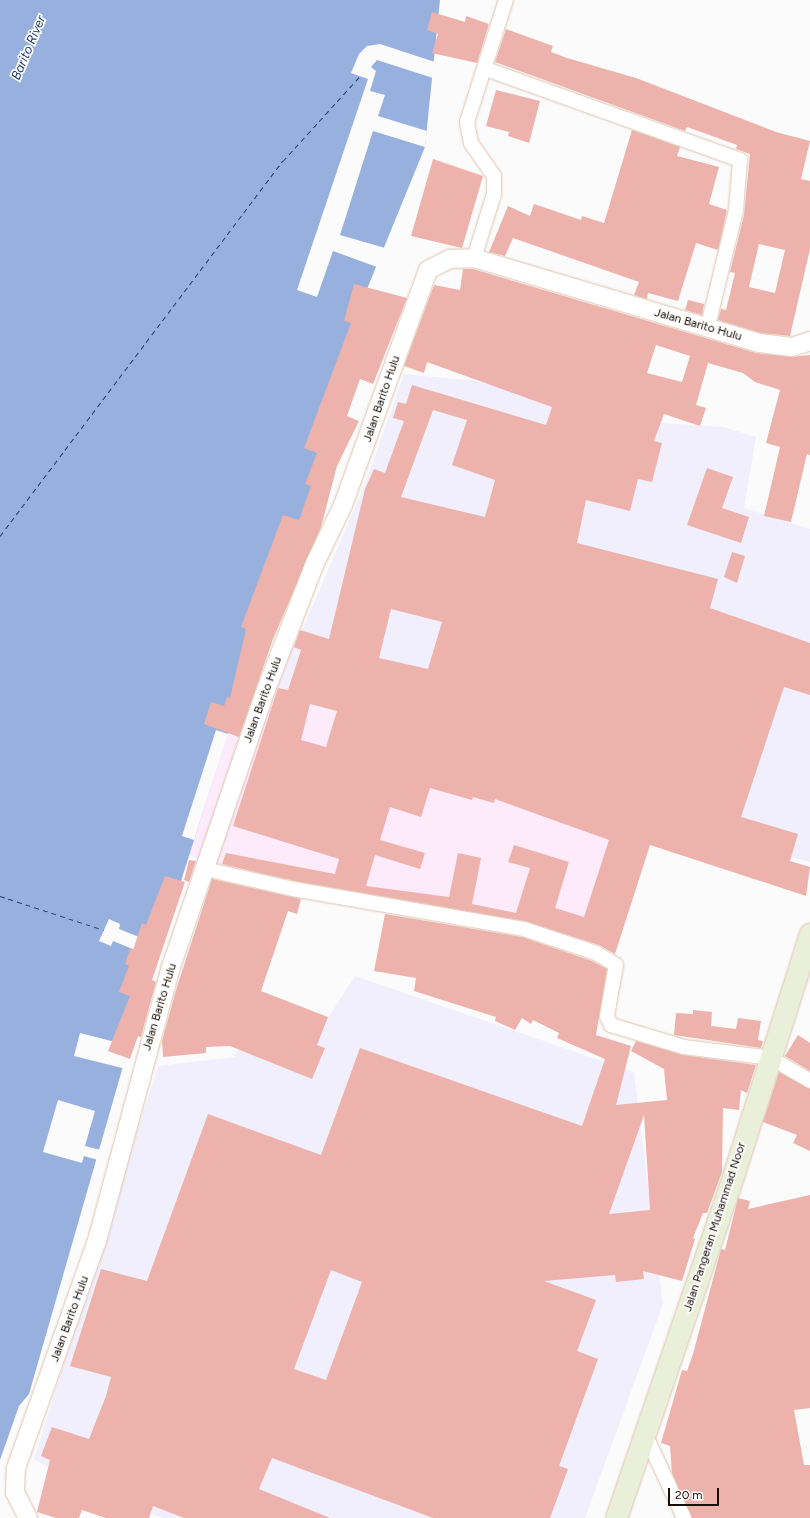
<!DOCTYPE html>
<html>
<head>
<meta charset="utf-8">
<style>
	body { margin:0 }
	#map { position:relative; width:810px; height:1518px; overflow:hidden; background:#fbfbfb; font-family:Figtree,sans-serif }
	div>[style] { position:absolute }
	.commercial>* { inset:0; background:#fdeafb }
	.industrial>* { inset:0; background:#f2effc }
	.water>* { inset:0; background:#97b0dd }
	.pier>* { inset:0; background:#fbfbfb }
	.ferry>* { height:1px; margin-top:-0.5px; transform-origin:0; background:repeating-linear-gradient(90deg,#1d3970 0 5px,transparent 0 9px) }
	.building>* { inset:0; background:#edb2ab }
	.roads { filter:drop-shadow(0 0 1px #dec2ad) drop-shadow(0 0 1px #dec2ad) }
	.minor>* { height:14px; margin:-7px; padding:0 7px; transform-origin:7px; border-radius:7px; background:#fff }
	.tertiary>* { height:18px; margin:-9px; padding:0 9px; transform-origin:9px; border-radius:9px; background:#fff }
	.secondary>* { height:21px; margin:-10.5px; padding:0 10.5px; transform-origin:10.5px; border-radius:10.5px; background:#e9efd9 }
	span { translate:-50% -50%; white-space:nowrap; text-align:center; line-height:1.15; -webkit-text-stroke:3.5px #fff; paint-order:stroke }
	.street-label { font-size:12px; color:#180f08 }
	.water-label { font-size:13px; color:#1d3970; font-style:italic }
	.scale { position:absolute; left:668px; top:1488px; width:51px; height:18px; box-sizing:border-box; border:2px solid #180f08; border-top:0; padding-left:5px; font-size:12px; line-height:14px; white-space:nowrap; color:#180f08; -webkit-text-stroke:3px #fff; paint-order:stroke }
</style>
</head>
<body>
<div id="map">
	<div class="commercial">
		<div style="clip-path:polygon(235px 672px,314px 695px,311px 706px,450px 743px,633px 802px,598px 944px,513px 921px,215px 866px,189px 855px)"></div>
	</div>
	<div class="industrial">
		<div style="clip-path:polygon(404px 374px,476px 381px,618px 420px,724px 427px,756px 437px,744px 508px,810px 529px,810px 862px,727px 839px,450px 743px,311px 706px,314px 695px,269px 682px,301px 633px,365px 484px)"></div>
		<div style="clip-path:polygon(355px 976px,634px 1072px,663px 1304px,585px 1518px,163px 1518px,71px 1481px,34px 1459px,158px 1066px,234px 1057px,263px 1007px,322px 1027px)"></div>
	</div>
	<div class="water">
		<div style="clip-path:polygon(0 0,440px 0,425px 147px,356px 316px,303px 520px,247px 673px,130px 1042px,29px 1394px,19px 1406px,0 1460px)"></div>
	</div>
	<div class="pier">
		<div style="clip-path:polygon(380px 44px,435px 62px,433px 78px,377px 60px,371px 67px,376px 71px,370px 91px,385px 95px,378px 116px,427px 131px,425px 147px,373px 131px,340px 235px,385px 248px,377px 267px,333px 251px,317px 297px,297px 290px,368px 79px,351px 73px,359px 54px,367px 46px)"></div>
		<div style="clip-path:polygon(216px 730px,228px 734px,194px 840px,182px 836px)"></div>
		<div style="clip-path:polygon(109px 919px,120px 924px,119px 929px,162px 946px,157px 959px,113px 941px,111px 946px,99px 941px)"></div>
		<div style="clip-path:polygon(80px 1033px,131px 1046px,126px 1069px,74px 1056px)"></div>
		<div style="clip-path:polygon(58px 1100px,95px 1111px,85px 1146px,101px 1150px,98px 1160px,84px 1156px,82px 1163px,43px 1152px)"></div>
	</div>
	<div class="ferry">
		<div style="left:0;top:536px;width:470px;rotate:-53deg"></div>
		<div style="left:283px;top:161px;width:115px;rotate:-47.8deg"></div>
		<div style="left:0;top:896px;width:109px;rotate:18.1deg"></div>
	</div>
	<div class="building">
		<div style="clip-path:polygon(432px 12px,465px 22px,466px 16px,489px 24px,477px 63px,432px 53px,438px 34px,427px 30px)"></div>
		<div style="clip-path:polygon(evenodd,506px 29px,553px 46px,551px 52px,567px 58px,636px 78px,776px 132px,810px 141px,801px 179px,810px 181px,810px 249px,790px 336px,761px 333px,718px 320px,721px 309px,726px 310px,735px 273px,730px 272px,744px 215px,750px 154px,736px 149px,737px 145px,687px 127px,685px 131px,495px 62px,506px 29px,759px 244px,785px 250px,775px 293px,749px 287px,759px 244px)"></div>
		<div style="clip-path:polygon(496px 90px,540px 101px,529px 143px,508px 136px,509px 132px,486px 126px)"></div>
		<div style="clip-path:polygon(632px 130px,680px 147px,677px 156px,719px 167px,709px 204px,727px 210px,718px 250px,696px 243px,678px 301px,648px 293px,647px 299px,634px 295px,639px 282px,513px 238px,505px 256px,489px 252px,508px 206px,530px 216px,534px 204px,581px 220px,582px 216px,604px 223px)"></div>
		<div style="clip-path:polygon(433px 159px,483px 176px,462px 248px,411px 236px)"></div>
		<div style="clip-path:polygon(evenodd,463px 269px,473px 269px,756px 353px,791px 357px,810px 355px,810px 455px,807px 454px,791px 522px,764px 516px,780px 447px,766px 443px,780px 390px,755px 382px,743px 373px,708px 363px,696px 405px,706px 408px,700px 426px,664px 414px,654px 441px,662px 443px,652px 482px,638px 479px,630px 511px,586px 500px,577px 543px,718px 579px,710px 608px,810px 643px,810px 695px,784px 687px,741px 817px,798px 834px,790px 861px,810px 867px,806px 896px,650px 845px,615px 954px,599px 945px,525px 921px,295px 881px,222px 864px,226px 853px,335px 874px,339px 859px,233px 826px,278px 688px,288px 690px,301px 650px,294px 647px,300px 630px,329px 639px,365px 489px,374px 469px,385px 473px,404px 421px,393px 418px,398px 402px,406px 404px,412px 385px,546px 425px,552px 407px,427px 362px,424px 373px,404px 366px,434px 285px,460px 290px,463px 269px,656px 345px,690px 356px,682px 382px,647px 373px,656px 345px,463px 269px,433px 410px,467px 420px,452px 465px,495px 480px,485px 517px,401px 497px,433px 410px,463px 269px,391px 609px,442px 622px,428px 669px,379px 658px,391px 609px,463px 269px,310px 704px,337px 711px,326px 747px,301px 740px,310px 704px,463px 269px,430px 788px,472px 800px,473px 797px,494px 803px,495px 799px,609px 840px,584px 917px,555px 908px,569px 862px,514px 845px,508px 862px,530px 868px,516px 913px,472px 904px,481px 858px,458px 853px,449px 897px,366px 886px,375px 855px,420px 869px,425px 853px,380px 840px,390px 807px,421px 817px,430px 788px)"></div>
		<div style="clip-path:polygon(354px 284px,407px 298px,373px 384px,360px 379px,347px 416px,359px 421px,337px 466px,321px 527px,273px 639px,239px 737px,204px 724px,211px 702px,224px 706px,227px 697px,230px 698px,246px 629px,241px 627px,283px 515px,299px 520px,311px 486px,305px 484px,317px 453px,304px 448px,351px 323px,344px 321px)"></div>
		<div style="clip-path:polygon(688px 300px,704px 304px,702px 315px,685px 310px)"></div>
		<div style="clip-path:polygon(707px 468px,733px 477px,722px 508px,749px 517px,741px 543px,687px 525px)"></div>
		<div style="clip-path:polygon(732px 552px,745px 556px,737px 583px,724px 577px)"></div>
		<div style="clip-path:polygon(189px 860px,196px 861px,189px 882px,184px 880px)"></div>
		<div style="clip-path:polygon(165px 876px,185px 882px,152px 980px,156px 982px,141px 1037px,138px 1036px,130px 1059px,108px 1051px,130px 996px,119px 992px,129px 966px,125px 964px,130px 949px,133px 950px,142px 923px,146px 925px)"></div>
		<div style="clip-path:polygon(212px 879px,301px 899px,297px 914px,288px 911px,261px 991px,328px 1017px,317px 1045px,325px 1048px,312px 1079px,230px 1046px,206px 1047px,206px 1053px,163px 1057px,162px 1041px,176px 990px)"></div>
		<div style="clip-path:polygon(evenodd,385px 914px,522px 937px,592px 961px,607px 969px,596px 1035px,631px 1046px,616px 1105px,667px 1100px,664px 1069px,631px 1051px,636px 1041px,683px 1055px,756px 1065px,747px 1093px,741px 1090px,739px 1110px,723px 1108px,722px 1172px,707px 1213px,703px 1213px,693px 1238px,695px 1239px,682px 1281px,643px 1271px,644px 1279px,616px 1282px,615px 1275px,544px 1281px,596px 1300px,577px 1351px,598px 1359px,559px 1466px,568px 1469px,550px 1518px,433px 1518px,272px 1458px,259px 1489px,330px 1518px,184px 1518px,153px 1506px,149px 1518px,106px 1518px,82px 1510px,79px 1518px,56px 1518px,37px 1512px,50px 1460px,41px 1456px,52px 1427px,89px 1439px,106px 1396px,111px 1377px,70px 1366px,101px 1269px,147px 1281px,208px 1114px,321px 1155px,360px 1048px,582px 1126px,605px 1059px,557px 1038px,559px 1033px,533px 1020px,531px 1024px,522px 1018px,515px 1030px,495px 1021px,496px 1017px,414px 991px,416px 978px,374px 971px,385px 914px,644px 1115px,650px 1210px,609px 1214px,644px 1115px,385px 914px,331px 1270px,362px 1282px,326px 1380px,294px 1369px,331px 1270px)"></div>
		<div style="clip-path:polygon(693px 1010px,712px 1012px,711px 1026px,736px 1029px,738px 1018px,761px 1021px,758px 1040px,763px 1041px,761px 1048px,674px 1035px,676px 1013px,693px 1014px)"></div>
		<div style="clip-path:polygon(798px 1035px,810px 1043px,810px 1071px,785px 1056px)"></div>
		<div style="clip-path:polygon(779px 1072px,810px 1089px,810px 1151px,793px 1143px,797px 1135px,763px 1122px)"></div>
		<div style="clip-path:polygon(810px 1195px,810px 1408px,794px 1410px,804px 1465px,810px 1465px,810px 1518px,692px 1518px,672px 1473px,670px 1446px,661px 1443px,682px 1370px,687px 1371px,693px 1354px,721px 1249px,725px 1250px,738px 1198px,750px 1201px,748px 1209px)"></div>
	</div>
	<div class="roads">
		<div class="minor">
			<div style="left:486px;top:69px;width:270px;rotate:19.7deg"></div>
			<div style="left:740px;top:160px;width:50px;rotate:94.6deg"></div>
			<div style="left:736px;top:210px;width:119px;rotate:103.6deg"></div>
			<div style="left:474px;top:258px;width:67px;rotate:-72.6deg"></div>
			<div style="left:494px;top:194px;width:18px;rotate:-90deg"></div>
			<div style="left:494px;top:176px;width:40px;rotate:-124.9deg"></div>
			<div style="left:471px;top:143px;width:21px;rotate:-101deg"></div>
			<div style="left:467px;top:122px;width:128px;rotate:-72.3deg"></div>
			<div style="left:205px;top:869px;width:90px;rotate:12.8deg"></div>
			<div style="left:293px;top:889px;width:234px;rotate:9.8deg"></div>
			<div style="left:524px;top:929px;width:76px;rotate:18.4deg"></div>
			<div style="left:596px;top:953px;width:23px;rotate:31deg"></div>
			<div style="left:616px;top:965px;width:52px;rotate:100deg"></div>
			<div style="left:607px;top:1016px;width:10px;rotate:66deg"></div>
			<div style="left:611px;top:1025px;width:76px;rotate:16.8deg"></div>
			<div style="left:684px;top:1047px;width:88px;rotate:7.2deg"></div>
			<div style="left:771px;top:1058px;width:45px;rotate:30.5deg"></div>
			<div style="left:646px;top:1436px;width:90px;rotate:65.1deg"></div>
		</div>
		<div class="tertiary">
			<div style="left:28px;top:1518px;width:29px;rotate:-117deg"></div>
			<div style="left:15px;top:1492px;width:24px;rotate:-88deg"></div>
			<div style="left:16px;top:1468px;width:241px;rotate:-70.4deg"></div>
			<div style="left:97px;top:1241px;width:284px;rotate:-74.9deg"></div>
			<div style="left:171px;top:967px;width:287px;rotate:-71.1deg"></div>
			<div style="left:264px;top:695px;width:142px;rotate:-68.9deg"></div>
			<div style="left:315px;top:563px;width:64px;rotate:-64.2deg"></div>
			<div style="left:343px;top:505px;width:250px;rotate:-70.1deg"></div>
			<div style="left:428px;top:270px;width:25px;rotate:-27deg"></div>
			<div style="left:450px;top:259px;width:24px;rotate:-2deg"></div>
			<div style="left:474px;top:258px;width:297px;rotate:16.6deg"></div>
			<div style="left:759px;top:343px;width:33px;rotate:7deg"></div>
			<div style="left:792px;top:347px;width:19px;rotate:-18deg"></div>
		</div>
		<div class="secondary">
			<div style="left:616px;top:1518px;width:368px;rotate:-71.1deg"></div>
			<div style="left:735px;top:1170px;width:248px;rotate:-72.4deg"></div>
		</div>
	</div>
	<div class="street-label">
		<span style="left:698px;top:325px;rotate:16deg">Jalan Barito Hulu</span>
		<span style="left:382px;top:399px;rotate:-71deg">Jalan Barito Hulu</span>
		<span style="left:263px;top:700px;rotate:-70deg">Jalan Barito Hulu</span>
		<span style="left:160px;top:1007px;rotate:-73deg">Jalan Barito Hulu</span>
		<span style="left:715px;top:1227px;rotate:-72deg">Jalan Pangeran Muhammad Noor</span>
		<span style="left:70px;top:1319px;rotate:-70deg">Jalan Barito Hulu</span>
	</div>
	<div class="water-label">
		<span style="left:29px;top:48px;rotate:-67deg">Barito River</span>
	</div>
	<div class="scale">20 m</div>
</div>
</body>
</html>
